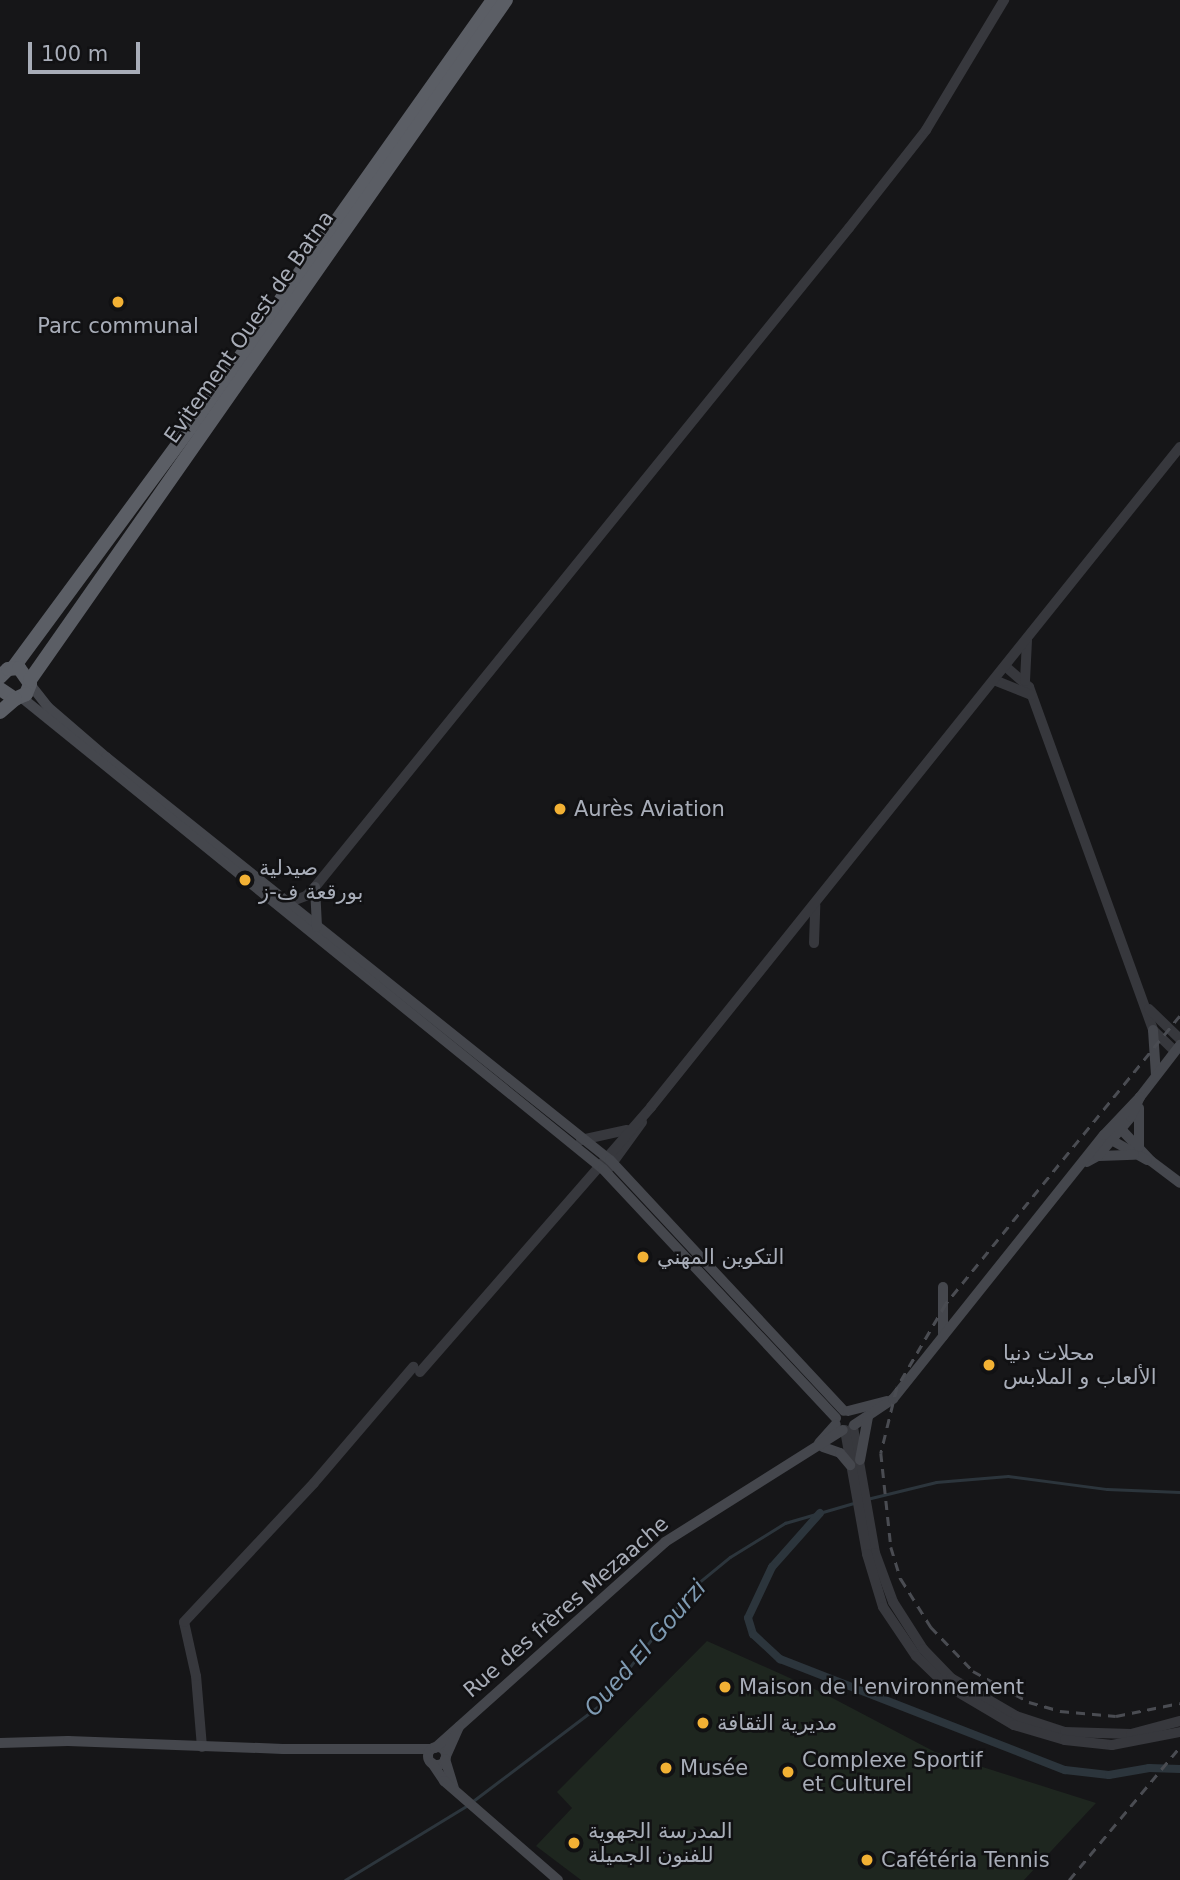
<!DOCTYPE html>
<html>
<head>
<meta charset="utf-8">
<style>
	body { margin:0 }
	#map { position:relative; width:1180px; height:1880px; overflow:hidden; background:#161618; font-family:"DejaVu Sans","Noto Sans Arabic",sans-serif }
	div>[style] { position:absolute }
	.green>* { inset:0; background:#1e261f }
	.stream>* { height:2.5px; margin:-1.25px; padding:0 1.25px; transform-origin:1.25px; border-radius:1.25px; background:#2c353c }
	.canal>* { height:8px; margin:-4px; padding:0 4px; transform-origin:4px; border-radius:4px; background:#2c353c }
	.tertiary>* { height:10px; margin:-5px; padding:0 5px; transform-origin:5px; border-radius:5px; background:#37383d }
	.secondary>* { height:10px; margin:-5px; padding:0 5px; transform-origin:5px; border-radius:5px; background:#45474d }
	.secondary>.ring { margin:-5px; padding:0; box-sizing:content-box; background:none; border:10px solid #45474d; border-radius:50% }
	.trunk>* { height:14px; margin:-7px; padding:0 7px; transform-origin:7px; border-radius:7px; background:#5b5e65 }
	.rail>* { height:2.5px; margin-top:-1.25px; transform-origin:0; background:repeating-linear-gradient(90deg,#4a4c52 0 9px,transparent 0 16px) }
	.dots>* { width:19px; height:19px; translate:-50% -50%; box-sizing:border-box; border:4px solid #111113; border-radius:50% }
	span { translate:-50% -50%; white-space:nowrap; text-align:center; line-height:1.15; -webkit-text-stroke:5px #111113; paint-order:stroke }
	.poi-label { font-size:21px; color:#a8adb8 }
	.left { translate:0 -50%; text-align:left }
	.street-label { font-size:21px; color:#a8adb8 }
	.water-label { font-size:23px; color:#7f9bb3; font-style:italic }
	.scale { position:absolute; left:28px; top:42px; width:112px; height:32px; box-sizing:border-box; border:4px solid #a8adb8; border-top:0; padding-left:9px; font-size:21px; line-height:24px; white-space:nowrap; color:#a8adb8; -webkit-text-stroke:5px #111113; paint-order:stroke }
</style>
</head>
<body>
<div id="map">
	<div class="green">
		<div style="clip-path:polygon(707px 1641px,821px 1692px,935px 1752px,1096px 1803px,1024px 1880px,581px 1880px,536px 1846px,572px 1808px,557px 1792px)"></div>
	</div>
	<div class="stream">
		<div style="left:867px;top:1499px;width:71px;rotate:-13.8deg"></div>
		<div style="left:936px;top:1482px;width:72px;rotate:-4.8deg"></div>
		<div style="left:1008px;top:1476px;width:100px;rotate:7.5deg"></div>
		<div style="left:1107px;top:1489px;width:73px;rotate:2.4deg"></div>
		<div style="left:473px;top:1801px;width:159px;rotate:-37.1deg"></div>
		<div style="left:600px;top:1705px;width:147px;rotate:-51.9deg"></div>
		<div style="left:691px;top:1589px;width:50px;rotate:-39.4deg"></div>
		<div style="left:730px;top:1557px;width:65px;rotate:-31.7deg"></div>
		<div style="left:785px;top:1523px;width:72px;rotate:-16.2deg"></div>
		<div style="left:345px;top:1880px;width:144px;rotate:-31.4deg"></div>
	</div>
	<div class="canal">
		<div style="left:820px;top:1513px;width:72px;rotate:131.6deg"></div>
		<div style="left:772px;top:1567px;width:56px;rotate:115.2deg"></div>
		<div style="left:748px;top:1618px;width:17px;rotate:73deg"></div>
		<div style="left:753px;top:1634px;width:37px;rotate:43deg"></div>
		<div style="left:780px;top:1659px;width:306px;rotate:21.3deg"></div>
		<div style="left:1065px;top:1770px;width:44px;rotate:6.5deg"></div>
		<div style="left:1109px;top:1775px;width:41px;rotate:-9.9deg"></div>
		<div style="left:1149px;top:1768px;width:31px;rotate:2deg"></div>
	</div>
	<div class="tertiary">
		<div style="left:1005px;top:666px;width:32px;rotate:41deg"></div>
		<div style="left:1029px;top:687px;width:365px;rotate:70.1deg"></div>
		<div style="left:1153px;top:1030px;width:30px;rotate:44deg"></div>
		<div style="left:994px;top:680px;width:40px;rotate:22deg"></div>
		<div style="left:1025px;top:681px;width:41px;rotate:-87.2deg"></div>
		<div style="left:284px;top:904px;width:23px;rotate:-20deg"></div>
		<div style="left:306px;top:896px;width:13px;rotate:-45deg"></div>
		<div style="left:315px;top:887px;width:848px;rotate:-50.98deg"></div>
		<div style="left:849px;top:228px;width:125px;rotate:-51.8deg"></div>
		<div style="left:926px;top:130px;width:152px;rotate:-59deg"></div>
		<div style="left:814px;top:943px;width:38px;rotate:-88deg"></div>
		<div style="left:1149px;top:1009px;width:43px;rotate:44.1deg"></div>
		<div style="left:581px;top:1140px;width:47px;rotate:-12.3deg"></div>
		<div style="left:608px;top:1169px;width:58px;rotate:-54.1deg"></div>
		<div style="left:420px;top:1372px;width:352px;rotate:-48.9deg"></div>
		<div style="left:651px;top:1107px;width:846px;rotate:-51.29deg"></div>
		<div style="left:853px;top:1427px;width:128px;rotate:80.1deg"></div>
		<div style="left:875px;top:1553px;width:52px;rotate:69.8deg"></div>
		<div style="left:893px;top:1602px;width:56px;rotate:57.4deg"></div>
		<div style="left:923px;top:1649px;width:40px;rotate:46deg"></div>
		<div style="left:951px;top:1678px;width:75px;rotate:30.3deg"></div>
		<div style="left:1016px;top:1716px;width:52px;rotate:18.1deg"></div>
		<div style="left:1065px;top:1732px;width:66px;rotate:1.7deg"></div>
		<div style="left:1131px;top:1734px;width:51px;rotate:-14.9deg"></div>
		<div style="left:845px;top:1430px;width:126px;rotate:79.9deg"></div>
		<div style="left:867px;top:1554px;width:55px;rotate:73.2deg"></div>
		<div style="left:883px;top:1607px;width:59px;rotate:56deg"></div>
		<div style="left:916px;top:1656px;width:42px;rotate:44deg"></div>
		<div style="left:946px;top:1685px;width:79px;rotate:30.5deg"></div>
		<div style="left:1014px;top:1725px;width:53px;rotate:16.4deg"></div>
		<div style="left:1065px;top:1740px;width:47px;rotate:6.1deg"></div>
		<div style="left:1112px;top:1745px;width:69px;rotate:-10.8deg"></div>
		<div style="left:202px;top:1747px;width:71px;rotate:-94.8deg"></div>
		<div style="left:196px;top:1676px;width:55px;rotate:-102.5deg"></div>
		<div style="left:184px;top:1622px;width:190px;rotate:-46.9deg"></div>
		<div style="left:314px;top:1483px;width:153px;rotate:-49.5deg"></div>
	</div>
	<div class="secondary">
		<div style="left:30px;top:684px;width:29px;rotate:52deg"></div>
		<div style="left:48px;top:707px;width:77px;rotate:40.8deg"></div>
		<div style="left:106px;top:757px;width:645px;rotate:38.65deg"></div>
		<div style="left:610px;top:1160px;width:343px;rotate:47deg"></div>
		<div style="left:21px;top:697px;width:749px;rotate:39.04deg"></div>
		<div style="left:603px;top:1169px;width:341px;rotate:46.9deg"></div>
		<div style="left:315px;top:887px;width:40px;rotate:87.1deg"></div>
		<div style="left:1153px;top:1030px;width:45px;rotate:86.2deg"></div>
		<div style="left:1118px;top:1126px;width:48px;rotate:46.7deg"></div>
		<div style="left:1151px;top:1161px;width:36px;rotate:37deg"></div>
		<div style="left:1106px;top:1137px;width:47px;rotate:29.3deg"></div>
		<div style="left:1139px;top:1147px;width:39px;rotate:-90deg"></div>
		<div style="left:1099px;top:1156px;width:35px;rotate:-2deg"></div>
		<div style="left:1087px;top:1162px;width:13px;rotate:-29deg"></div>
		<div style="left:1098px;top:1156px;width:51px;rotate:-49.8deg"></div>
		<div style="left:1131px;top:1117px;width:22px;rotate:-66deg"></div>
		<div style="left:1140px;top:1097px;width:66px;rotate:-52.4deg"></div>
		<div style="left:943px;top:1336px;width:49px;rotate:-90deg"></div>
		<div style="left:848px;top:1411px;width:40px;rotate:-14.4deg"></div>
		<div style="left:854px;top:1425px;width:47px;rotate:-33.7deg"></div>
		<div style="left:893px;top:1399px;width:338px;rotate:-51.4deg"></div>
		<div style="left:1104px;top:1135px;width:52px;rotate:-46.5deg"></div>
		<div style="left:819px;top:1443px;width:25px;rotate:-48deg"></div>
		<div style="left:823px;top:1447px;width:18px;rotate:19deg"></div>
		<div style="left:840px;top:1453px;width:16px;rotate:50deg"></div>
		<div style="left:860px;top:1460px;width:44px;rotate:-79.5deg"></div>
		<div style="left:0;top:1743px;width:68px;rotate:-1.7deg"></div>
		<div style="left:68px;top:1741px;width:215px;rotate:2.1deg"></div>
		<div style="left:283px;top:1749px;width:149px"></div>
		<div class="ring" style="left:428px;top:1747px;width:8px;height:8px"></div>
		<div style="left:435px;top:1748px;width:309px;rotate:-41.8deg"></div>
		<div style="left:665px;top:1542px;width:210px;rotate:-32.2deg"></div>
		<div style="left:446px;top:1756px;width:32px;rotate:-66deg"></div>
		<div style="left:445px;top:1759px;width:31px;rotate:73deg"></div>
		<div style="left:432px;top:1763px;width:22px;rotate:56deg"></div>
		<div style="left:444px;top:1781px;width:151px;rotate:41deg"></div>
	</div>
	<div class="trunk">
		<div style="left:13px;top:668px;width:310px;rotate:-53.6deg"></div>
		<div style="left:197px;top:418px;width:512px;rotate:-54.7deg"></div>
		<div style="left:0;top:677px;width:11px;rotate:-45deg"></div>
		<div style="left:8px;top:669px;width:11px;rotate:-5deg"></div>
		<div style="left:19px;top:668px;width:19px;rotate:55deg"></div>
		<div style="left:30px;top:684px;width:11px;rotate:112deg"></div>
		<div style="left:26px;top:694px;width:12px;rotate:156deg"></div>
		<div style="left:15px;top:699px;width:18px;rotate:-146deg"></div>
		<div style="left:30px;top:680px;width:830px;rotate:-55.01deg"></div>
		<div style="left:0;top:712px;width:20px;rotate:-41deg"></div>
	</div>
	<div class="rail">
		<div style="left:1180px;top:1016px;width:371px;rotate:129.1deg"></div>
		<div style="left:946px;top:1304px;width:97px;rotate:120.3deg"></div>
		<div style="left:897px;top:1388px;width:67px;rotate:103.8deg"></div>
		<div style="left:881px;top:1453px;width:95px;rotate:83.9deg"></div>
		<div style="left:891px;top:1547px;width:34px;rotate:73deg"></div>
		<div style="left:901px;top:1579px;width:57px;rotate:58deg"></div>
		<div style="left:931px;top:1627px;width:61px;rotate:46.3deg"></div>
		<div style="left:973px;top:1671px;width:64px;rotate:29deg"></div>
		<div style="left:1029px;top:1702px;width:32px;rotate:16deg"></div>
		<div style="left:1060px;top:1711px;width:56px;rotate:5.1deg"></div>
		<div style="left:1116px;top:1716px;width:65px;rotate:-11.5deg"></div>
		<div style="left:1069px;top:1880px;width:173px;rotate:-50.2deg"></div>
	</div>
	<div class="dots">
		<div style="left:118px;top:302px;background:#f2b134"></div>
		<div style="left:560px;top:809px;background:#f2b134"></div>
		<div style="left:245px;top:880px;background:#f2b134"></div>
		<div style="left:643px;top:1257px;background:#f2b134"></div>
		<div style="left:989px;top:1365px;background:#f2b134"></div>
		<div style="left:725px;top:1687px;background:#f2b134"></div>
		<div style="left:703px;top:1723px;background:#f2b134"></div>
		<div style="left:666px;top:1768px;background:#f2b134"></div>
		<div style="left:788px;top:1772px;background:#f2b134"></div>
		<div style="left:574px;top:1843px;background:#f2b134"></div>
		<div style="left:867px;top:1860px;background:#f2b134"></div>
	</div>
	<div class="poi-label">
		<span style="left:118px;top:326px">Parc communal</span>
		<span class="left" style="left:574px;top:809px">Aurès Aviation</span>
		<span class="left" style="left:259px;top:880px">صيدلية<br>بورقعة ف-ز</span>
		<span class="left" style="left:657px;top:1257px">التكوين المهني</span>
		<span class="left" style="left:1003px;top:1365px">محلات دنيا<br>الألعاب و الملابس</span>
		<span class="left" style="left:739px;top:1687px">Maison de l'environnement</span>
		<span class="left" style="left:717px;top:1723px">مديرية الثقافة</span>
		<span class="left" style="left:802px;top:1772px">Complexe Sportif<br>et Culturel</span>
		<span class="left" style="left:680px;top:1768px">Musée</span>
		<span class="left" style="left:588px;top:1843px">المدرسة الجهوية<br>للفنون الجميلة</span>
		<span class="left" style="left:881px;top:1860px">Cafétéria Tennis</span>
	</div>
	<div class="street-label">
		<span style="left:249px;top:327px;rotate:-55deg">Evitement Ouest de Batna</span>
		<span style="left:566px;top:1607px;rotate:-41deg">Rue des frères Mezaache</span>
	</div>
	<div class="water-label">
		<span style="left:645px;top:1648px;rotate:-49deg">Oued El Gourzi</span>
	</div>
	<div class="scale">100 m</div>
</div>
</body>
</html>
